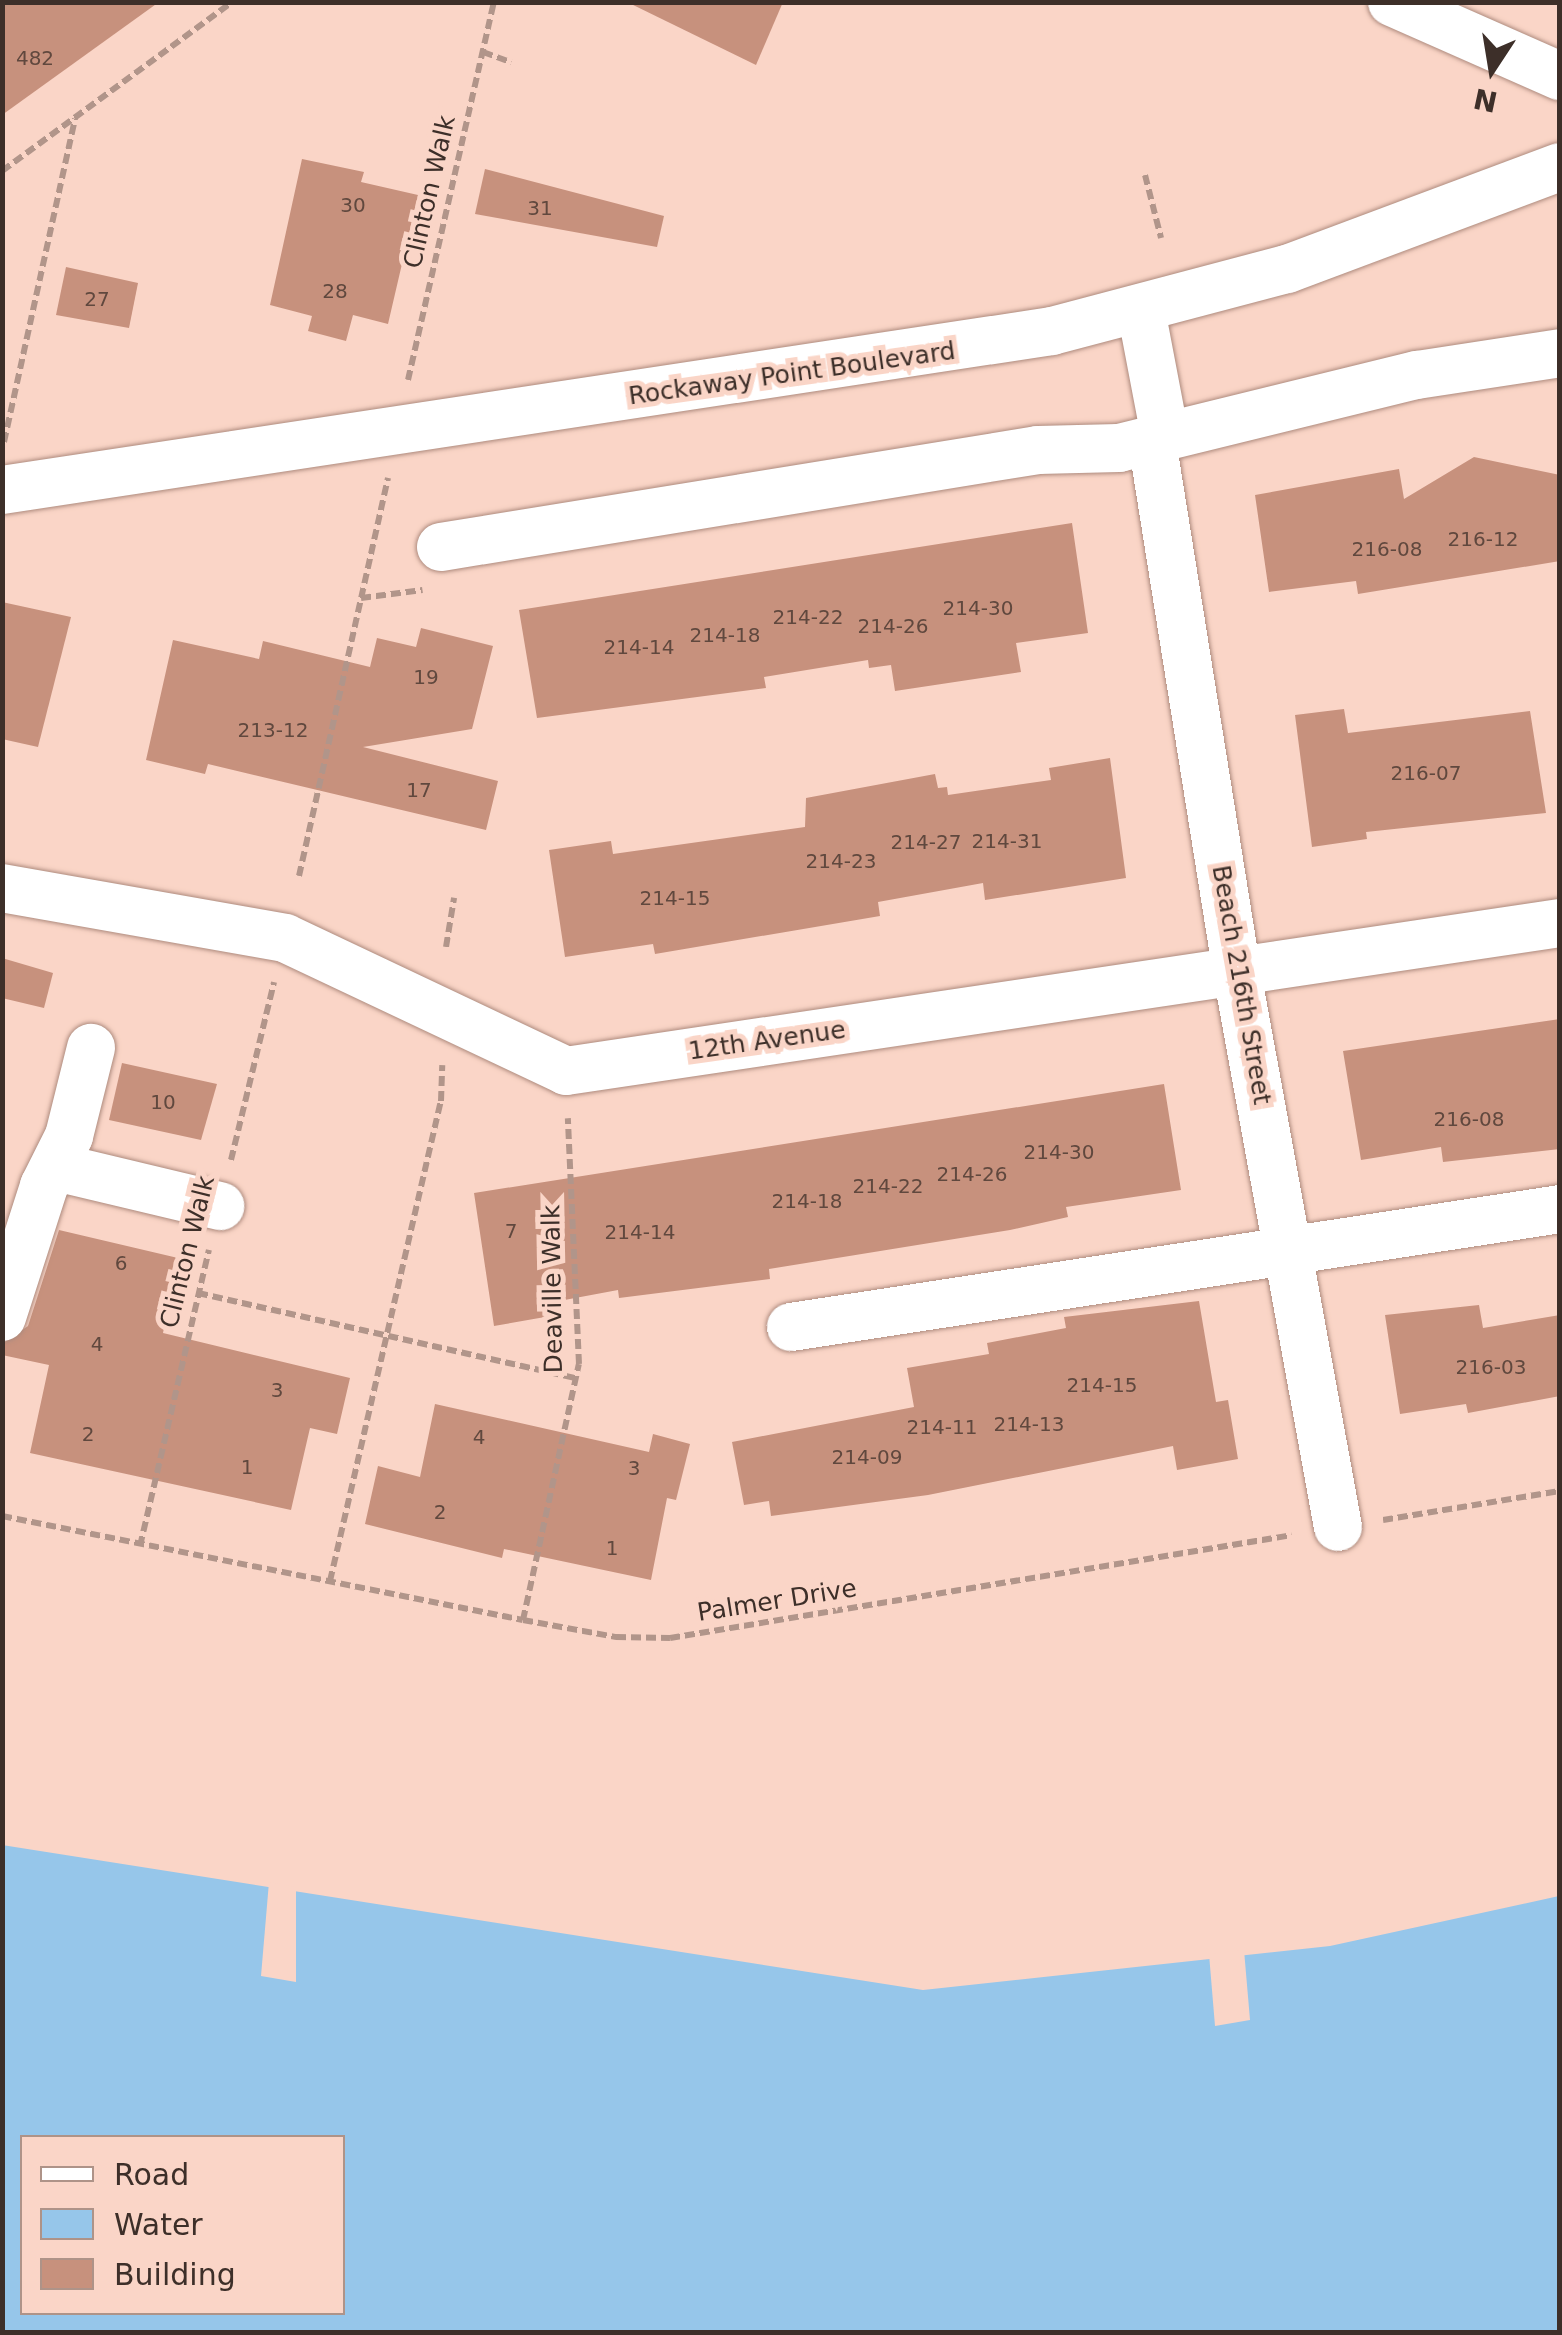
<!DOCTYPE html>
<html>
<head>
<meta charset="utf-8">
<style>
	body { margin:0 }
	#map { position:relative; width:1562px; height:2335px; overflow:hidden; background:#fad5c7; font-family:"DejaVu Sans",sans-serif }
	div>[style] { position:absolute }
	.water>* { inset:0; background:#96c6ea }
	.pier>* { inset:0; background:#fad5c7 }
	.building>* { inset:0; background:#c7917d }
	.path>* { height:6px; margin-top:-3px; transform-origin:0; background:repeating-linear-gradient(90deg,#b1958a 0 10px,transparent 0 15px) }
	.roads { filter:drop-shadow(0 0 2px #ae8b7e) drop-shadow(0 0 2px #ae8b7e) }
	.minor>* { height:48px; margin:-24px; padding:0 24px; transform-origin:24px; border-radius:24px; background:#fff }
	span { translate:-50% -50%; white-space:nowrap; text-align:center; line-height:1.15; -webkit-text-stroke:10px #fad5c7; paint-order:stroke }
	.number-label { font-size:20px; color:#60483e }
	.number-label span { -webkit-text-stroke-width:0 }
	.street-label { font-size:25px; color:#3d2f29 }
	.frame { position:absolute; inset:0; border:5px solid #3d2f29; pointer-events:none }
	.legend { position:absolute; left:20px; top:2135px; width:325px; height:180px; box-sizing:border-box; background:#fad5c7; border:2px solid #ae9388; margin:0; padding:12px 18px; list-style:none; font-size:30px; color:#3d2f29 }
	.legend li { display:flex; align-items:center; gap:20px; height:50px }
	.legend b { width:50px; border:2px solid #ae9388 }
	.north { position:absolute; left:1442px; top:20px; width:100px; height:100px; -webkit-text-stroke:8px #fad5c7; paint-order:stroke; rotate:192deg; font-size:28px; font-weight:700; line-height:40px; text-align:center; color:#3d2f29 }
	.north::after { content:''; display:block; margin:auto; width:35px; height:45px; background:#3d2f29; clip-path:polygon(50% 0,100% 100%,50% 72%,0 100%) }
</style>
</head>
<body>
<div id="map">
	<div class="water">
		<div style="clip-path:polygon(evenodd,2px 1845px,923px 1990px,1330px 1946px,1559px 1896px,1559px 2332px,3px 2332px,2px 1845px,22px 2138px,342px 2138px,342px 2312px,22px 2312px,22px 2138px)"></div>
	</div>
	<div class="pier">
		<div style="clip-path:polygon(269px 1882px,296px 1887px,296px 1982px,261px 1976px)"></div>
		<div style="clip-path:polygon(1244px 1950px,1250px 2020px,1215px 2026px,1209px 1954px)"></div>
	</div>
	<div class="building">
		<div style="clip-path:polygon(2px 2px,159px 2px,2px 115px)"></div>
		<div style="clip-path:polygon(627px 2px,783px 2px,756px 65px)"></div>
		<div style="clip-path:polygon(302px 159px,364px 172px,361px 182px,418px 195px,388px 324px,353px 315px,346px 341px,308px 331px,312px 316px,270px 305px)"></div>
		<div style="clip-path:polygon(485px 169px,664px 216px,657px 247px,475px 214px)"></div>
		<div style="clip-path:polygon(66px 267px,138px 283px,129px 328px,56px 315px)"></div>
		<div style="clip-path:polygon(1474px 457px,1560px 475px,1560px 561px,1358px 594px,1356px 581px,1269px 592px,1255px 495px,1399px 469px,1404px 499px)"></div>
		<div style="clip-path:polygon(1072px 523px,1088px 633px,1016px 643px,1021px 672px,895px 691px,891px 665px,869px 668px,868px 660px,764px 677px,766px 688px,537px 718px,519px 610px)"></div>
		<div style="clip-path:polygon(2px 602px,71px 617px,38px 747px,2px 739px)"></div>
		<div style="clip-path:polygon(421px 628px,493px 646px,472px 729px,363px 747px,498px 781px,486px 830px,208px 764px,205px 774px,146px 760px,173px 640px,259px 659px,263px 641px,370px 667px,377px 638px,416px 647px)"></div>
		<div style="clip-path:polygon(1344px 709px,1348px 733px,1530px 711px,1546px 813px,1366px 832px,1367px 839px,1312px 847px,1295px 715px)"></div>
		<div style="clip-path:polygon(1110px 758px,1126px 878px,985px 900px,983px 883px,878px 902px,880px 916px,655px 954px,653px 944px,565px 957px,549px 850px,611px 841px,613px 854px,805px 827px,806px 798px,935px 774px,938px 788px,947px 787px,948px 795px,1051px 780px,1049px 768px)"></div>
		<div style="clip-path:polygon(2px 958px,53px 973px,44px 1008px,2px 998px)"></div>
		<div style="clip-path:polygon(1560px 1019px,1560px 1149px,1443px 1162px,1441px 1147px,1361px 1160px,1343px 1051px)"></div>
		<div style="clip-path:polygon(122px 1063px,217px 1084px,201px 1140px,109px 1120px)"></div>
		<div style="clip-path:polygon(1164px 1084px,1181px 1190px,1066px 1207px,1068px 1217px,1010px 1230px,769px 1269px,770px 1279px,619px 1298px,618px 1290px,543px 1304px,545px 1317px,494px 1326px,474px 1193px)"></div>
		<div style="clip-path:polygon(59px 1230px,178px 1258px,163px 1333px,350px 1378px,337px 1434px,310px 1428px,291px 1510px,30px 1453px,49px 1365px,2px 1355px,2px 1344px,28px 1326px)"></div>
		<div style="clip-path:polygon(1199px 1301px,1216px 1402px,1228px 1400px,1238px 1459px,1177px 1470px,1173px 1446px,928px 1495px,771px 1516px,769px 1501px,744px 1505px,732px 1442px,914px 1407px,907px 1368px,989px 1354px,987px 1343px,1066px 1328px,1064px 1317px)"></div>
		<div style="clip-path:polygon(1479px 1305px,1483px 1328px,1560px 1315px,1560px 1396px,1468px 1413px,1466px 1404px,1400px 1414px,1385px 1315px)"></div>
		<div style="clip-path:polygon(435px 1404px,649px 1452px,653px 1434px,690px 1444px,676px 1500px,667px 1498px,651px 1580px,504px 1549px,502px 1558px,365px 1524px,378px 1466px,420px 1477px)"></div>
	</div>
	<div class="path">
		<div style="left:483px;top:52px;width:30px;rotate:20deg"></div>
		<div style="left:2px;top:171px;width:285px;rotate:-36.3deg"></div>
		<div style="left:1145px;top:175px;width:65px;rotate:75.7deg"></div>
		<div style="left:408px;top:380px;width:388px;rotate:-77.2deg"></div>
		<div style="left:4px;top:442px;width:331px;rotate:-77.6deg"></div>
		<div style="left:361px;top:598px;width:62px;rotate:-7.5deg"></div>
		<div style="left:299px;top:876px;width:408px;rotate:-77.4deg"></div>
		<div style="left:446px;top:947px;width:50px;rotate:-80.7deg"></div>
		<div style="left:231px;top:1160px;width:183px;rotate:-76.4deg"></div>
		<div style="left:198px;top:1293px;width:387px;rotate:12.7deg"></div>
		<div style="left:2px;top:1516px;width:531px;rotate:11.29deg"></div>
		<div style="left:523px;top:1620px;width:95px;rotate:10.4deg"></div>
		<div style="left:616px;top:1637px;width:54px;rotate:1.1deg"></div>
		<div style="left:670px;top:1638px;width:630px;rotate:-9.4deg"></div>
		<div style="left:1383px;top:1520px;width:179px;rotate:-9.3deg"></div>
		<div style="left:140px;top:1546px;width:304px;rotate:-76.9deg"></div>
		<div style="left:330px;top:1581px;width:493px;rotate:-77deg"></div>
		<div style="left:441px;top:1101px;width:36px;rotate:-88deg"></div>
		<div style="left:523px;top:1620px;width:262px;rotate:-77.7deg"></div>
		<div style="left:579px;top:1364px;width:246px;rotate:-92.6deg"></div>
	</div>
	<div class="roads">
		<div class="minor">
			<div style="left:1392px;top:2px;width:184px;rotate:23.8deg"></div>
			<div style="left:1141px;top:310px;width:117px;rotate:79.2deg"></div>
			<div style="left:1163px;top:425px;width:19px;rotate:125deg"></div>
			<div style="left:1152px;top:441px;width:539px;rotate:80.92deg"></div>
			<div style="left:1237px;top:973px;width:563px;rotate:79.67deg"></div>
			<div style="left:2px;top:490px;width:1062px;rotate:-8.61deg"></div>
			<div style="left:1052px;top:331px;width:243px;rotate:-14.8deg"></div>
			<div style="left:1287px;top:269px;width:291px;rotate:-20.5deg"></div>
			<div style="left:441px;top:547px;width:605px;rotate:-9.23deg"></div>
			<div style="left:1038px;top:450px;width:81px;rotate:-1.4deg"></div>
			<div style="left:1119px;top:448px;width:307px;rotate:-13.8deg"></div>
			<div style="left:1417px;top:375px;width:145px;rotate:-8.7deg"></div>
			<div style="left:2px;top:888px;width:287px;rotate:10deg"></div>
			<div style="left:285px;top:938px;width:311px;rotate:25.3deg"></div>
			<div style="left:566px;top:1071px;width:1005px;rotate:-8.47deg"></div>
			<div style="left:56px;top:1167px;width:169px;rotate:13.4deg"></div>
			<div style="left:2px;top:1317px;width:138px;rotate:-72.2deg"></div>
			<div style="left:44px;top:1186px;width:56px;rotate:-63.4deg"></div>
			<div style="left:69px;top:1136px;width:91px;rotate:-76deg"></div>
			<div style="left:791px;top:1327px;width:778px;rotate:-8.72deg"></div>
		</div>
	</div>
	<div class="number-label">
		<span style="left:35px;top:58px">482</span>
		<span style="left:353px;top:205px">30</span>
		<span style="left:540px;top:208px">31</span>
		<span style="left:335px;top:291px">28</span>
		<span style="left:97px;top:299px">27</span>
		<span style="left:1483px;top:539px">216-12</span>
		<span style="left:1387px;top:549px">216-08</span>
		<span style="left:978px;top:608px">214-30</span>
		<span style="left:808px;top:617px">214-22</span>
		<span style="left:893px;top:626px">214-26</span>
		<span style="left:725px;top:635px">214-18</span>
		<span style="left:639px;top:647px">214-14</span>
		<span style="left:426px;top:677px">19</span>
		<span style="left:273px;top:730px">213-12</span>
		<span style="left:1426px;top:773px">216-07</span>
		<span style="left:419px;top:790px">17</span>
		<span style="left:1007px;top:841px">214-31</span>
		<span style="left:926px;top:842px">214-27</span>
		<span style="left:841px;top:861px">214-23</span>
		<span style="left:675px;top:898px">214-15</span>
		<span style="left:163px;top:1102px">10</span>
		<span style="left:1469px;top:1119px">216-08</span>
		<span style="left:1059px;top:1152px">214-30</span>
		<span style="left:972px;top:1174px">214-26</span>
		<span style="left:888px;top:1186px">214-22</span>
		<span style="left:807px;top:1201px">214-18</span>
		<span style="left:511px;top:1231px">7</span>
		<span style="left:640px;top:1232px">214-14</span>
		<span style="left:121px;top:1263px">6</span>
		<span style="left:97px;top:1344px">4</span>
		<span style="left:1491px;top:1367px">216-03</span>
		<span style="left:1102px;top:1385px">214-15</span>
		<span style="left:277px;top:1390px">3</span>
		<span style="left:1029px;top:1424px">214-13</span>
		<span style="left:942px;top:1427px">214-11</span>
		<span style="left:88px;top:1434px">2</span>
		<span style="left:479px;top:1437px">4</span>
		<span style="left:867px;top:1457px">214-09</span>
		<span style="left:247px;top:1467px">1</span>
		<span style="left:634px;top:1468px">3</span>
		<span style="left:440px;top:1512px">2</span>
		<span style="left:612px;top:1548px">1</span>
	</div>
	<div class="street-label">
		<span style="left:430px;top:192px;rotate:-77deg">Clinton Walk</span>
		<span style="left:792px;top:374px;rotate:-8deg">Rockaway Point Boulevard</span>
		<span style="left:1241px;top:985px;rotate:80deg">Beach 216th Street</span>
		<span style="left:767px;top:1041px;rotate:-8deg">12th Avenue</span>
		<span style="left:188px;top:1252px;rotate:-76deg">Clinton Walk</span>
		<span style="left:553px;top:1289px;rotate:-91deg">Deaville Walk</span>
		<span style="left:777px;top:1601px;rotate:-9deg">Palmer Drive</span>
	</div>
	<div class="frame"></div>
	<ul class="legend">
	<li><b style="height:12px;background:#fff"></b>Road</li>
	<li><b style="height:28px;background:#96c6ea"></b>Water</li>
	<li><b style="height:28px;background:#c7917d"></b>Building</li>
	</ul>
	<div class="north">N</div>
</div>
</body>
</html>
